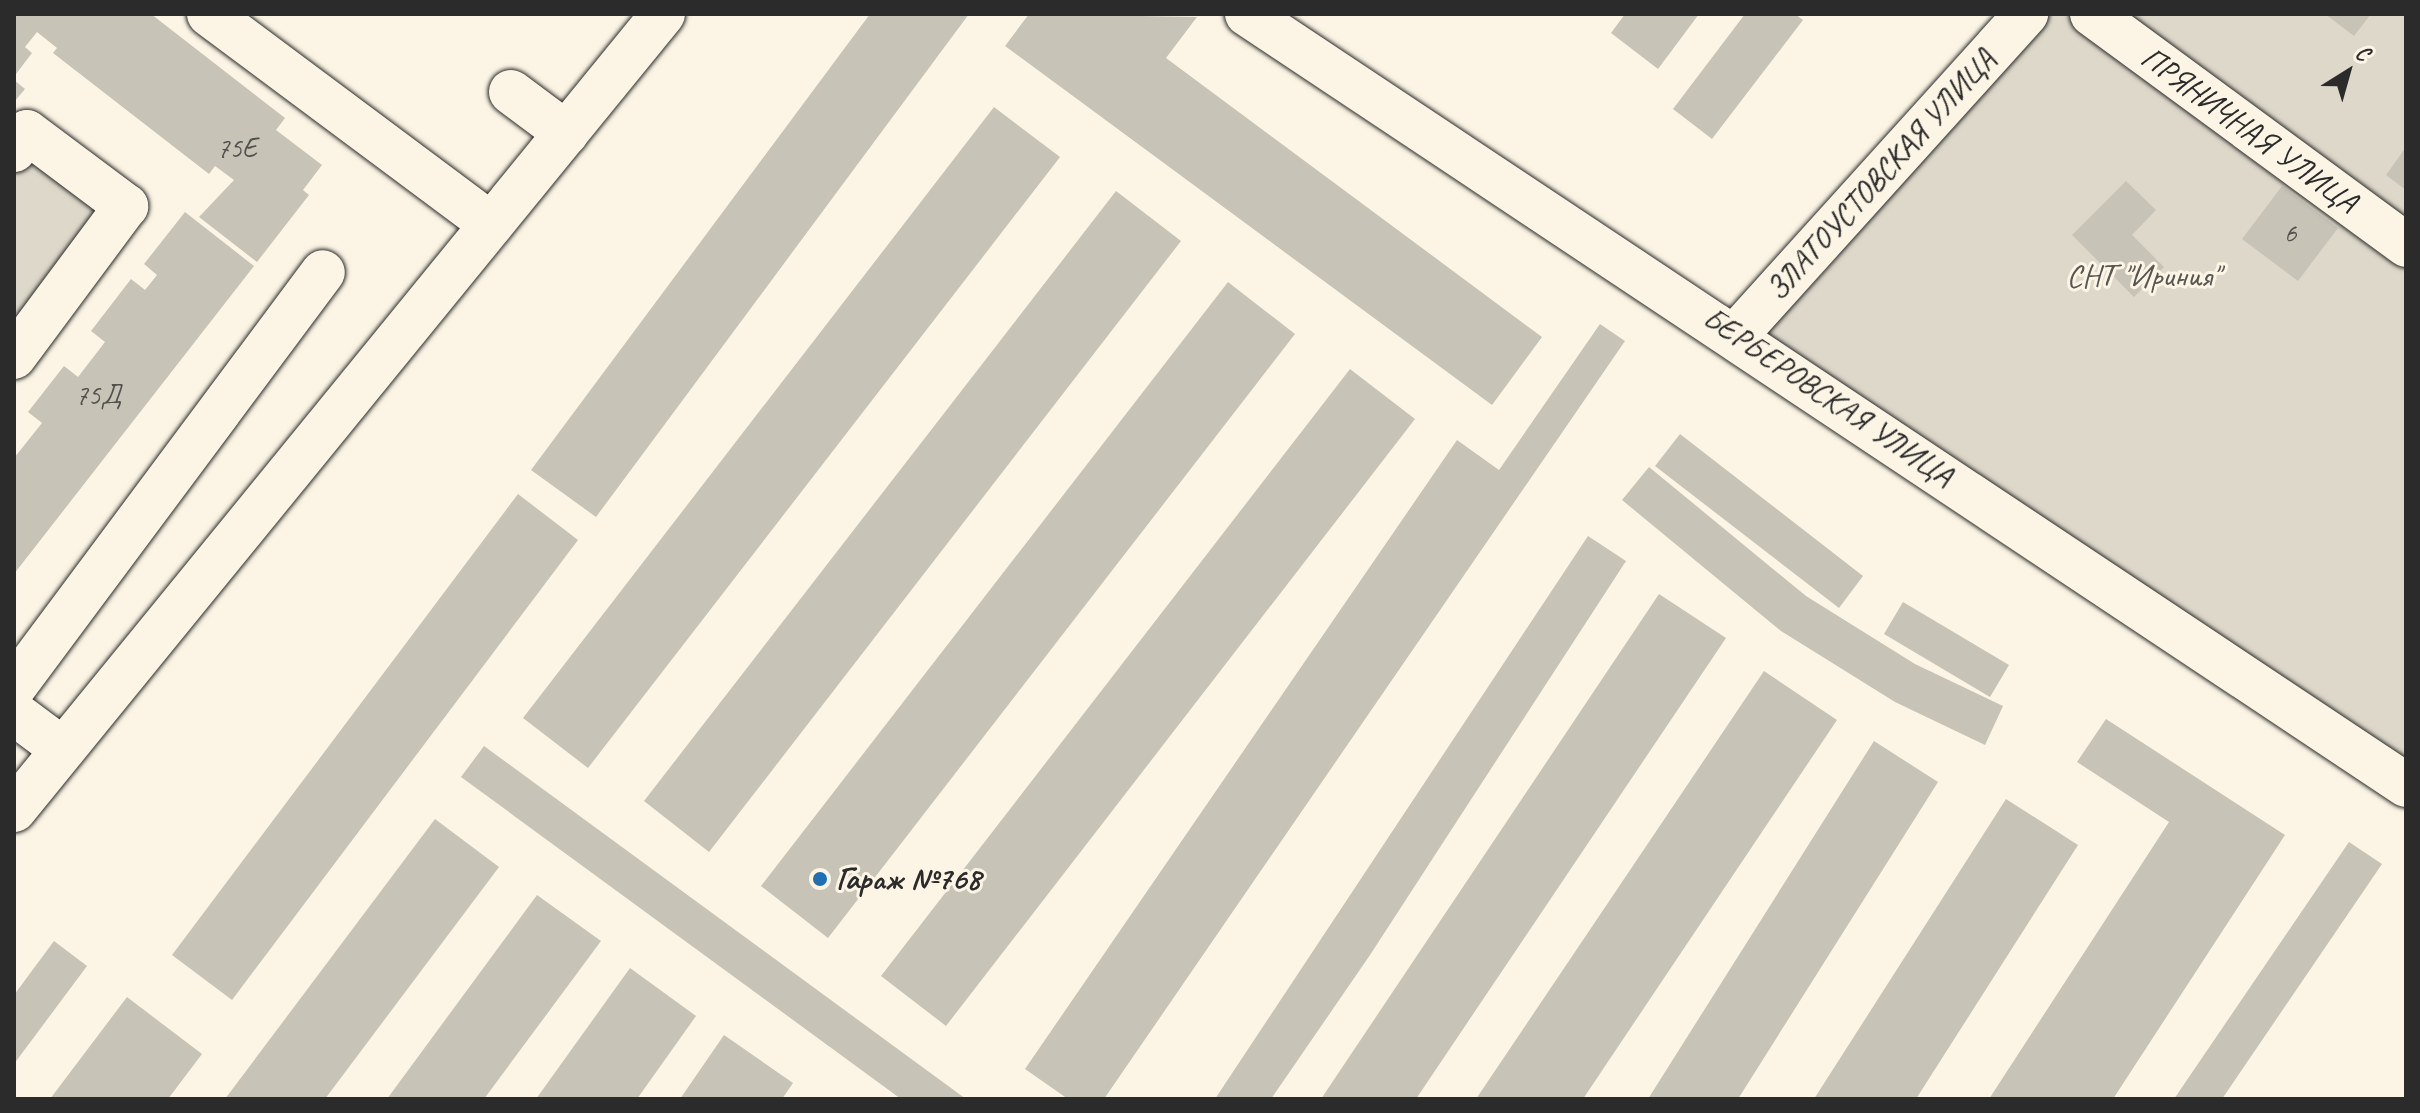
<!DOCTYPE html>
<html>
<head>
<meta charset="utf-8">
<style>
	body { margin:0 }
	#map { position:relative; width:2420px; height:1113px; overflow:hidden; background:#fcf5e5; font-family:Caveat,sans-serif }
	div>[style] { position:absolute }
	.green>* { inset:0; background:#ded8ca }
	.building>* { inset:0; background:#c8c3b7 }
	.roads { filter:drop-shadow(0 0 2px #2b2b2b) drop-shadow(0 0 2px #2b2b2b) }
	.minor>* { height:44px; margin:-22px; padding:0 22px; transform-origin:22px; border-radius:22px; background:#fcf5e5 }
	.dots>* { width:22px; height:22px; translate:-50% -50%; box-sizing:border-box; border:4px solid #fcf5e5; border-radius:50% }
	span { translate:-50% -50%; white-space:nowrap; text-align:center; line-height:1.15; -webkit-text-stroke:6px #fcf5e5; paint-order:stroke }
	.number-label { font-size:28px; color:#52514e }
	.number-label span { -webkit-text-stroke-width:0 }
	.street-label { font-size:32px; color:#2b2b2b }
	.park-label { font-size:32px; color:#585653 }
	.poi-label { font-size:32px; color:#2b2b2b; font-weight:700 }
	.left { translate:0 -50%; text-align:left }
	.frame { position:absolute; inset:0; border:16px solid #2b2b2b; pointer-events:none }
	.north { position:absolute; left:2308px; top:32px; width:80px; height:80px; -webkit-text-stroke:6px #fcf5e5; paint-order:stroke; rotate:37deg; font-size:22px; font-weight:700; line-height:32px; text-align:center; color:#2b2b2b }
	.north::after { content:''; display:block; margin:auto; width:28px; height:36px; background:#2b2b2b; clip-path:polygon(50% 0,100% 100%,50% 72%,0 100%) }
</style>
</head>
<body>
<div id="map">
	<div class="green">
		<div style="clip-path:polygon(2019px 14px,2406px 14px,2406px 764px,1754px 332px)"></div>
		<div style="clip-path:polygon(26px 156px,105px 215px,14px 336px,14px 173px)"></div>
	</div>
	<div class="building">
		<div style="clip-path:polygon(14px 14px,151px 14px,285px 118px,276px 130px,322px 165px,303px 190px,309px 195px,257px 262px,199px 217px,234px 180px,215px 166px,209px 174px,53px 53px,57px 48px,37px 32px,25px 47px,32px 53px,16px 74px)"></div>
		<div style="clip-path:polygon(870px 14px,969px 14px,596px 517px,531px 470px)"></div>
		<div style="clip-path:polygon(1029px 14px,1197px 17px,1166px 58px,1542px 337px,1492px 405px,1005px 46px)"></div>
		<div style="clip-path:polygon(1625px 14px,1699px 14px,1658px 69px,1611px 33px)"></div>
		<div style="clip-path:polygon(1745px 14px,1795px 14px,1803px 20px,1712px 139px,1673px 109px)"></div>
		<div style="clip-path:polygon(2325px 14px,2371px 14px,2354px 36px)"></div>
		<div style="clip-path:polygon(14px 80px,25px 89px,14px 102px)"></div>
		<div style="clip-path:polygon(994px 107px,1060px 157px,588px 768px,523px 718px)"></div>
		<div style="clip-path:polygon(2406px 147px,2406px 190px,2386px 175px)"></div>
		<div style="clip-path:polygon(2126px 181px,2156px 210px,2132px 235px,2164px 267px,2134px 297px,2072px 235px)"></div>
		<div style="clip-path:polygon(2282px 186px,2338px 228px,2298px 281px,2242px 239px)"></div>
		<div style="clip-path:polygon(1116px 191px,1181px 241px,709px 852px,644px 801px)"></div>
		<div style="clip-path:polygon(185px 212px,254px 266px,14px 574px,14px 458px,42px 423px,28px 412px,64px 366px,78px 377px,105px 342px,91px 331px,131px 279px,145px 290px,157px 275px,144px 264px)"></div>
		<div style="clip-path:polygon(1228px 282px,1295px 334px,828px 938px,761px 886px)"></div>
		<div style="clip-path:polygon(1600px 324px,1625px 341px,1104px 1099px,1068px 1099px,1025px 1069px,1457px 440px,1499px 470px)"></div>
		<div style="clip-path:polygon(1350px 369px,1415px 419px,946px 1026px,881px 976px)"></div>
		<div style="clip-path:polygon(1680px 434px,1863px 576px,1839px 608px,1655px 466px)"></div>
		<div style="clip-path:polygon(1649px 467px,1806px 596px,1915px 664px,2003px 706px,1985px 745px,1895px 702px,1781px 631px,1622px 500px)"></div>
		<div style="clip-path:polygon(518px 494px,578px 540px,232px 1000px,172px 955px)"></div>
		<div style="clip-path:polygon(1588px 536px,1626px 561px,1370px 955px,1271px 1099px,1215px 1099px)"></div>
		<div style="clip-path:polygon(1659px 594px,1726px 638px,1416px 1099px,1321px 1099px)"></div>
		<div style="clip-path:polygon(1903px 602px,2009px 665px,1990px 697px,1884px 634px)"></div>
		<div style="clip-path:polygon(1764px 671px,1837px 720px,1583px 1099px,1476px 1099px)"></div>
		<div style="clip-path:polygon(2106px 719px,2285px 835px,2113px 1099px,1989px 1099px,2169px 822px,2077px 762px)"></div>
		<div style="clip-path:polygon(1874px 741px,1938px 782px,1738px 1099px,1648px 1099px)"></div>
		<div style="clip-path:polygon(484px 746px,966px 1099px,901px 1099px,461px 777px)"></div>
		<div style="clip-path:polygon(2006px 799px,2078px 845px,1916px 1099px,1814px 1099px)"></div>
		<div style="clip-path:polygon(435px 819px,499px 867px,325px 1099px,225px 1099px)"></div>
		<div style="clip-path:polygon(2349px 842px,2382px 864px,2222px 1099px,2174px 1099px)"></div>
		<div style="clip-path:polygon(537px 895px,601px 941px,484px 1099px,387px 1099px)"></div>
		<div style="clip-path:polygon(54px 941px,87px 966px,14px 1064px,14px 995px)"></div>
		<div style="clip-path:polygon(630px 968px,696px 1016px,637px 1099px,536px 1099px)"></div>
		<div style="clip-path:polygon(127px 997px,202px 1054px,168px 1099px,50px 1099px)"></div>
		<div style="clip-path:polygon(724px 1035px,793px 1083px,782px 1099px,680px 1099px)"></div>
	</div>
	<div class="roads">
		<div class="minor">
			<div style="left:209px;top:14px;width:352px;rotate:36.7deg"></div>
			<div style="left:1247px;top:14px;width:1392px;rotate:33.63deg"></div>
			<div style="left:2092px;top:14px;width:390px;rotate:36.3deg"></div>
			<div style="left:511px;top:92px;width:69px;rotate:36.7deg"></div>
			<div style="left:14px;top:150px;width:22px;rotate:-54deg"></div>
			<div style="left:27px;top:132px;width:124px;rotate:36.8deg"></div>
			<div style="left:126px;top:206px;width:188px;rotate:126.6deg"></div>
			<div style="left:1736px;top:335px;width:433px;rotate:-47.9deg"></div>
			<div style="left:14px;top:687px;width:517px;rotate:-53.33deg"></div>
			<div style="left:14px;top:713px;width:59px;rotate:36.7deg"></div>
			<div style="left:14px;top:810px;width:1027px;rotate:-50.81deg"></div>
		</div>
	</div>
	<div class="dots">
		<div style="left:820px;top:879px;background:#1f6fb2"></div>
	</div>
	<div class="number-label">
		<span style="left:237px;top:148px">75Е</span>
		<span style="left:2290px;top:233px">6</span>
		<span style="left:98px;top:395px">75Д</span>
	</div>
	<div class="street-label">
		<span style="left:2249px;top:130px;rotate:36deg">ПРЯНИЧНАЯ УЛИЦА</span>
		<span style="left:1881px;top:175px;rotate:-48deg">ЗЛАТОУСТОВСКАЯ УЛИЦА</span>
		<span style="left:1828px;top:397px;rotate:34deg">БЕРБЕРОВСКАЯ УЛИЦА</span>
	</div>
	<div class="park-label">
		<span style="left:2143px;top:276px">СНТ "Ириния"</span>
	</div>
	<div class="poi-label">
		<span class="left" style="left:836px;top:879px">Гараж №768</span>
	</div>
	<div class="frame"></div>
	<div class="north">С</div>
</div>
</body>
</html>
